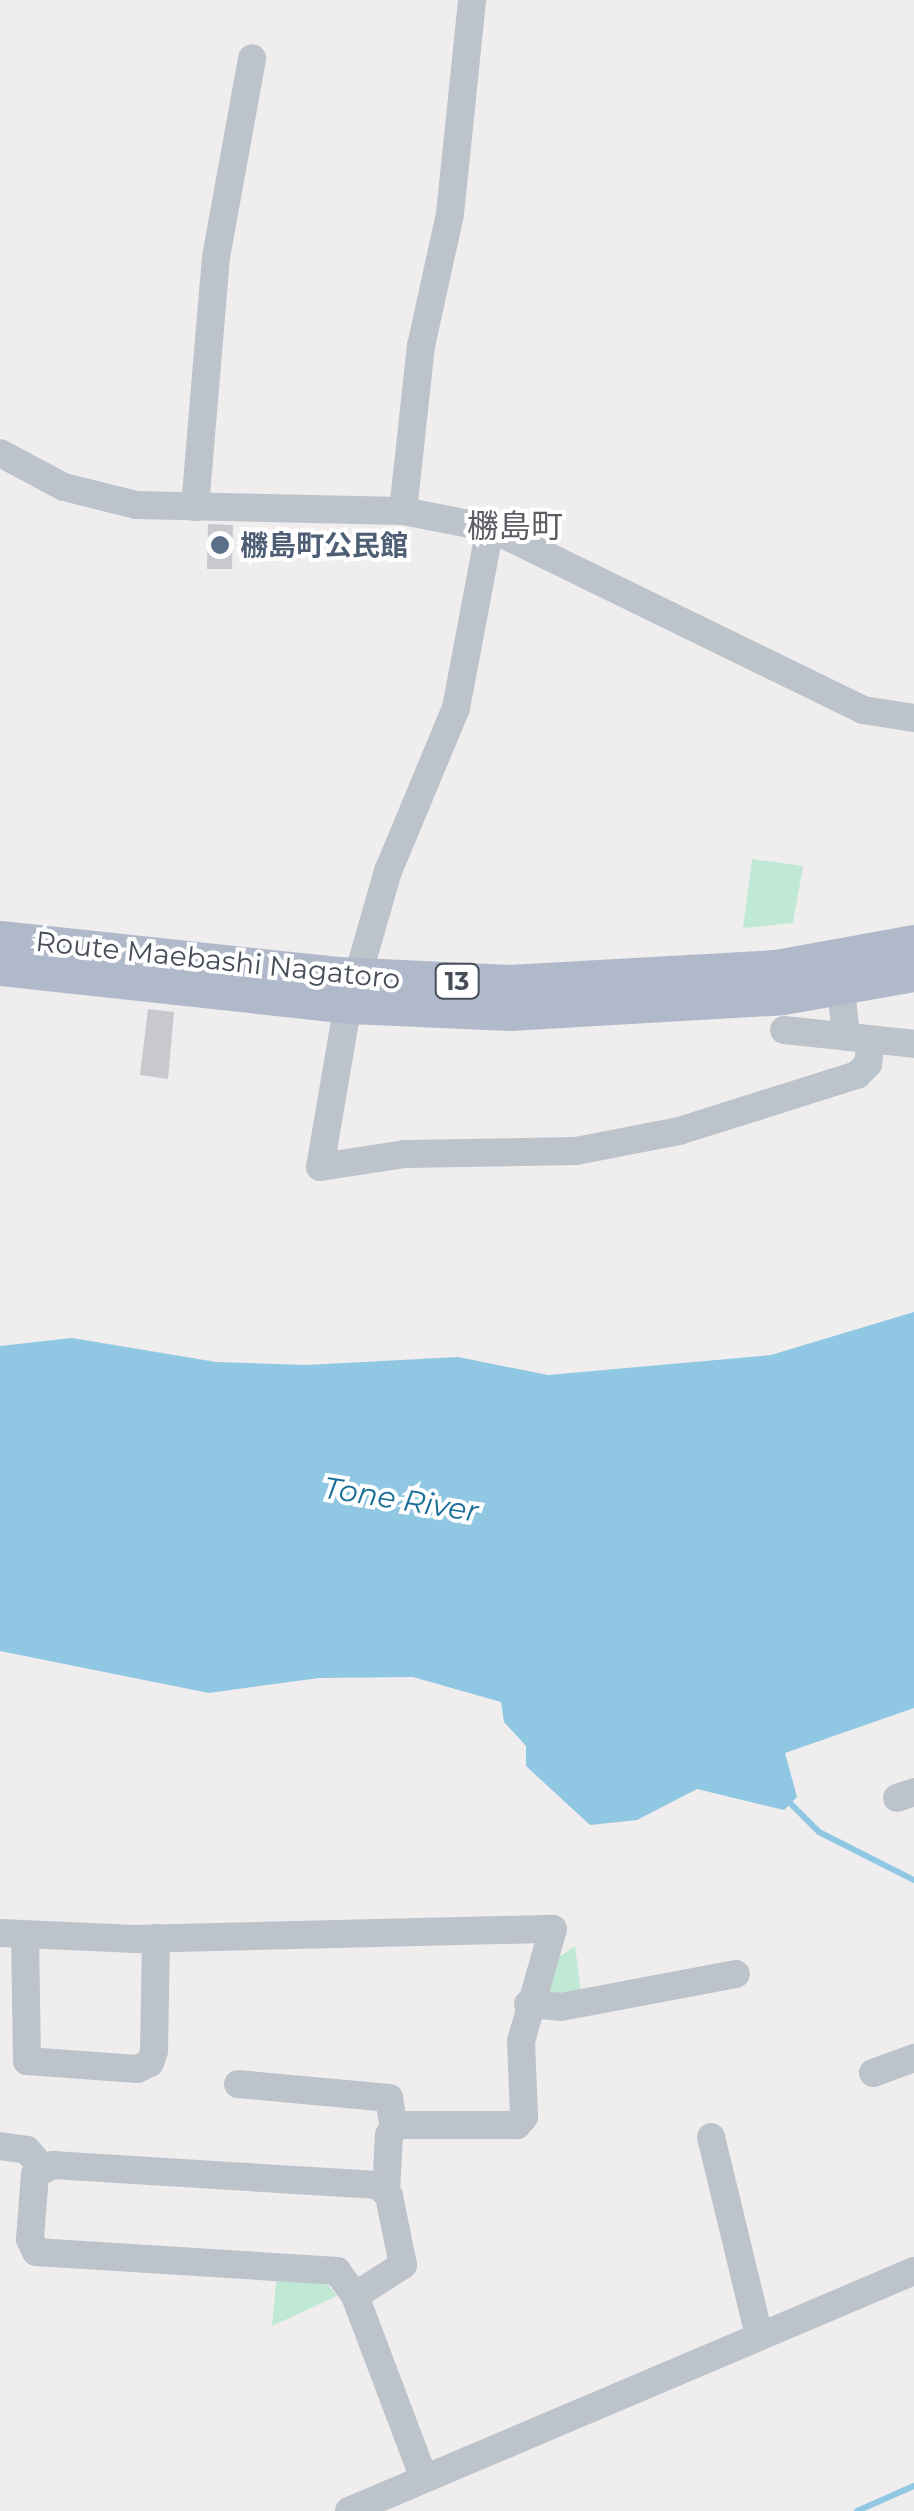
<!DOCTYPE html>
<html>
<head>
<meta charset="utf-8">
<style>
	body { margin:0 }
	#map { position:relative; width:914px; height:2511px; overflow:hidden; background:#efeded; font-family:Montserrat,"Noto Sans JP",sans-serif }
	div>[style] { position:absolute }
	.green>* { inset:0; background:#bfe9d5 }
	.water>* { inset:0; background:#90c7e2 }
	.stream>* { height:6px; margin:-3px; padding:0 3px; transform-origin:3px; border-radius:3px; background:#90c7e2 }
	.building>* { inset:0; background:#c7c9cf }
	.minor>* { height:28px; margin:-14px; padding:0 14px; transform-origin:14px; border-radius:14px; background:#bdc3cb }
	.major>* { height:35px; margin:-17.5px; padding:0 17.5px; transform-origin:17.5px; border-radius:17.5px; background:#afb9c9 }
	.dots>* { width:28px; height:28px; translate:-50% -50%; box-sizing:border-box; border:5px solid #fff; border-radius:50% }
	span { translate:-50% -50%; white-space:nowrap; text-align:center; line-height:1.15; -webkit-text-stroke:8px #fff; paint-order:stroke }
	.shield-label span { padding:2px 8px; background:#fff; border:2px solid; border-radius:8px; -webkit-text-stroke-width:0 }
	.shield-label { font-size:25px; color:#474e58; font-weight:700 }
	.service-label { font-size:28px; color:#4e5e75; font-weight:700 }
	.left { translate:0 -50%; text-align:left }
	.street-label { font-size:28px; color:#474e58 }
	.water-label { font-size:30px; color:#1a6e98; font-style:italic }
	.quarter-label { font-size:32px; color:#5a5d61 }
</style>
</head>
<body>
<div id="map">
	<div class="green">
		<div style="clip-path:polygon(752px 859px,803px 866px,793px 923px,743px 928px)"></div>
		<div style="clip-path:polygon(575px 1946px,581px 1993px,542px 1998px,555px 1960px)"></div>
		<div style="clip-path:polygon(277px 2274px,323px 2278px,337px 2296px,272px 2326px)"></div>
	</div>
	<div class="water">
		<div style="clip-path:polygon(914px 1312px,914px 1708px,785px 1753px,797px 1797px,784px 1810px,697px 1789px,637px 1820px,590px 1825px,526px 1766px,526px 1746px,504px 1722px,501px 1702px,413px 1677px,319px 1678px,209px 1693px,0 1651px,0 1346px,72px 1338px,216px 1362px,306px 1365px,458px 1357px,548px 1375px,771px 1355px)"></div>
	</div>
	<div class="stream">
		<div style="left:789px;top:1802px;width:42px;rotate:45deg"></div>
		<div style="left:819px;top:1832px;width:106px;rotate:26.8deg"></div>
		<div style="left:857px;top:2511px;width:62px;rotate:-23.7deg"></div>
	</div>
	<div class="building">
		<div style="clip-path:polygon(208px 524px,233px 525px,232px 569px,207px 569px)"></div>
		<div style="clip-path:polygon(148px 1009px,174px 1012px,168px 1079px,140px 1075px)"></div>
	</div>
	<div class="minor">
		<div style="left:0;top:453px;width:72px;rotate:28deg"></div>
		<div style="left:64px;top:487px;width:74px;rotate:14deg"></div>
		<div style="left:136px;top:505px;width:267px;rotate:1.3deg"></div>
		<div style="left:403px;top:511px;width:89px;rotate:11.1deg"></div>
		<div style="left:490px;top:528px;width:415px;rotate:26deg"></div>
		<div style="left:863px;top:710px;width:52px;rotate:8.9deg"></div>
		<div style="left:195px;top:507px;width:251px;rotate:-85.2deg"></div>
		<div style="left:216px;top:257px;width:202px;rotate:-79.7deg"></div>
		<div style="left:403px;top:511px;width:166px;rotate:-83.8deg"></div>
		<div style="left:421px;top:346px;width:135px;rotate:-77.6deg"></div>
		<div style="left:450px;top:214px;width:215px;rotate:-84.1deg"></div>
		<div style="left:490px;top:528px;width:183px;rotate:100.7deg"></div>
		<div style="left:456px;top:708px;width:177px;rotate:112.6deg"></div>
		<div style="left:388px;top:871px;width:156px;rotate:106deg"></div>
		<div style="left:345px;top:1021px;width:148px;rotate:99.7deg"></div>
		<div style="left:320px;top:1167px;width:86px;rotate:-8.7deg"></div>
		<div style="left:405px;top:1154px;width:171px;rotate:-1deg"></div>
		<div style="left:576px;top:1151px;width:105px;rotate:-11deg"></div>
		<div style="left:679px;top:1131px;width:187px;rotate:-17.5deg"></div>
		<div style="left:857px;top:1075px;width:16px;rotate:-45deg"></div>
		<div style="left:868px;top:1064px;width:24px;rotate:-83deg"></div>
		<div style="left:839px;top:968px;width:69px;rotate:84.2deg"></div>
		<div style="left:784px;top:1030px;width:131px;rotate:6.1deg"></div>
		<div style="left:897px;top:1798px;width:18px;rotate:-19deg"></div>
		<div style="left:0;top:1933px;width:136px;rotate:2.5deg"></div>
		<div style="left:136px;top:1939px;width:417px;rotate:-1.4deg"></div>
		<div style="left:553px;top:1929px;width:116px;rotate:105.9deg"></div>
		<div style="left:521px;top:2041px;width:76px;rotate:87.7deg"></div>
		<div style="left:524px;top:2117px;width:11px;rotate:131deg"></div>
		<div style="left:517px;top:2125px;width:119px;rotate:180deg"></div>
		<div style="left:398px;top:2125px;width:13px;rotate:132deg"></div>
		<div style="left:389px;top:2135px;width:56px;rotate:93.1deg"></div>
		<div style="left:25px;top:1935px;width:126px;rotate:89.1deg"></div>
		<div style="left:27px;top:2061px;width:110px;rotate:4.2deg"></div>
		<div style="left:137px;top:2069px;width:14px;rotate:-25deg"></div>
		<div style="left:150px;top:2063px;width:13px;rotate:-72deg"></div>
		<div style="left:154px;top:2051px;width:113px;rotate:-89deg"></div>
		<div style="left:528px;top:2004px;width:33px;rotate:5deg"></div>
		<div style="left:561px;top:2007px;width:178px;rotate:-10.7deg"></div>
		<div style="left:873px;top:2073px;width:44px;rotate:-20.1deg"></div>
		<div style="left:238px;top:2084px;width:152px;rotate:5.3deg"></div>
		<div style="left:389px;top:2098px;width:31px;rotate:81deg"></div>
		<div style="left:711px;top:2137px;width:205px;rotate:76.4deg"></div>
		<div style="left:0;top:2146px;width:27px;rotate:8deg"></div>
		<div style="left:27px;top:2150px;width:21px;rotate:49deg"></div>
		<div style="left:355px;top:2296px;width:57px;rotate:-32.9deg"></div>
		<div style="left:403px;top:2265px;width:70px;rotate:-101.5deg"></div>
		<div style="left:389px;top:2196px;width:16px;rotate:-135deg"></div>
		<div style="left:378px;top:2185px;width:326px;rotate:-176.5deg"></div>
		<div style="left:53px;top:2165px;width:20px;rotate:153deg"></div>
		<div style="left:35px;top:2174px;width:65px;rotate:94.4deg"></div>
		<div style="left:30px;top:2239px;width:14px;rotate:65deg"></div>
		<div style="left:36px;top:2252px;width:302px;rotate:3.6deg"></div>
		<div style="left:337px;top:2271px;width:31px;rotate:54deg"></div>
		<div style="left:355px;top:2296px;width:192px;rotate:69.3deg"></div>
		<div style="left:349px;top:2511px;width:614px;rotate:-23.01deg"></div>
	</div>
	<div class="major">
		<div style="left:0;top:938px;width:339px;rotate:6.1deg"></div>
		<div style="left:337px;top:974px;width:172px;rotate:2.7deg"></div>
		<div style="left:509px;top:982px;width:267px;rotate:-3.2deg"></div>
		<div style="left:776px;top:967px;width:140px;rotate:-10.3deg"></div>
		<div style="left:0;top:968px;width:352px;rotate:6.2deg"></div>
		<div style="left:350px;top:1006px;width:159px;rotate:2.5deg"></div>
		<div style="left:509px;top:1013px;width:274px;rotate:-3.3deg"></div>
		<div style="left:783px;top:997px;width:133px;rotate:-10deg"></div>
	</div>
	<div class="dots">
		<div style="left:220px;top:545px;background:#5c6f8a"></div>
	</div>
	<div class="shield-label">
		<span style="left:457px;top:981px">13</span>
	</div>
	<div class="service-label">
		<span class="left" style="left:240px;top:545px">橳島町公民館</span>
	</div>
	<div class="street-label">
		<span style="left:218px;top:960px;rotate:6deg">Route Maebashi Nagatoro</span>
	</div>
	<div class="water-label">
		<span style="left:401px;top:1500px;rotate:9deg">Tone River</span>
	</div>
	<div class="quarter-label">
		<span style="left:515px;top:526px">橳島町</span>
	</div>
</div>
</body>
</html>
